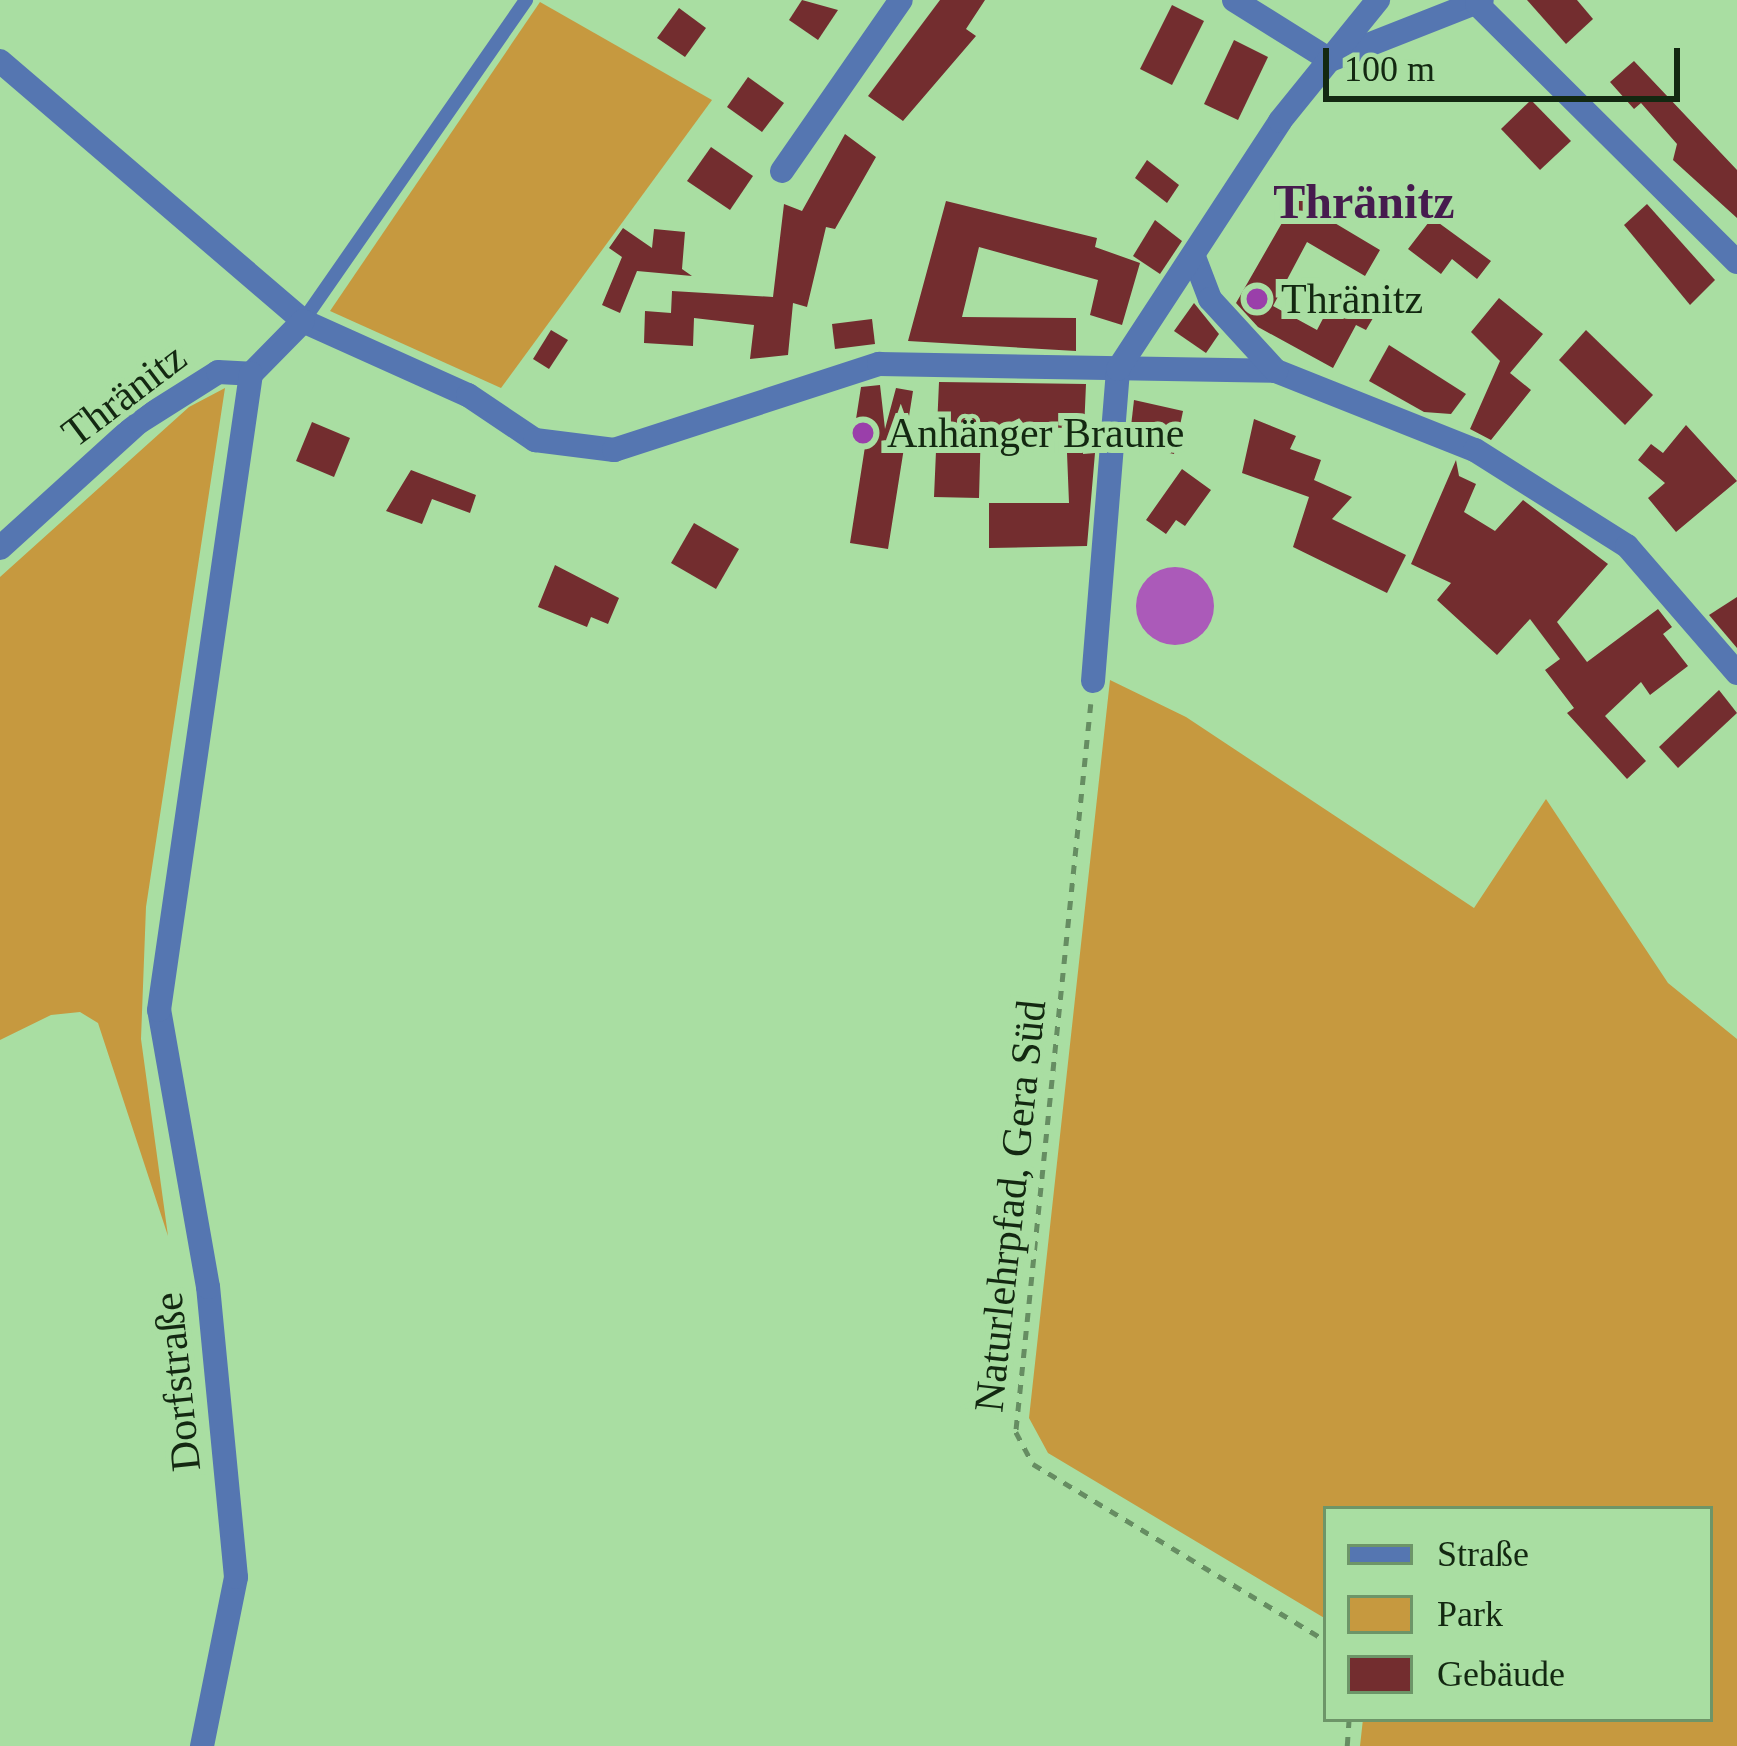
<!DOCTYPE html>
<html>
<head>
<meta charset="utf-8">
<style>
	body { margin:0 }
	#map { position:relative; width:1737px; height:1746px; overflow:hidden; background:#a9dea2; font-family:Georgia,serif }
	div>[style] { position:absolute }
	.green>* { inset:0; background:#c6993f }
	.water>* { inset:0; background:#ab5ab9 }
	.round { border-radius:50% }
	.building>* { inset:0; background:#732d2f }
	.path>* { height:4.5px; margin-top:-2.25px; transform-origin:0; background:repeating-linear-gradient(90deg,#668d62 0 9px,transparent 0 18px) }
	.lane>* { height:14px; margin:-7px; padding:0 7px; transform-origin:7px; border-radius:7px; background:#5576b1 }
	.street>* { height:24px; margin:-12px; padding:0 12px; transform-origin:12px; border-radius:12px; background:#5576b1 }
	.dots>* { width:33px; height:33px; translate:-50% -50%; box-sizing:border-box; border:6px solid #a9dea2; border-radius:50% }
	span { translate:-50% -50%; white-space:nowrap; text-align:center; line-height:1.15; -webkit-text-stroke:12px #a9dea2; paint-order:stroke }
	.poi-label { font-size:42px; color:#132811 }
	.left { translate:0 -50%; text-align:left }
	.street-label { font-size:42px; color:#132811 }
	.quarter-label { font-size:48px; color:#461b4e; font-weight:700 }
	.legend { position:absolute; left:1323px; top:1506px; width:390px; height:216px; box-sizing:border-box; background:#a9dea2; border:3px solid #6d9568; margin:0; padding:15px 21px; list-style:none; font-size:36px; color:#132811 }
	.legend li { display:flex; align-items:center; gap:24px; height:60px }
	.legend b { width:60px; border:3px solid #6d9568 }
	.scale { position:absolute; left:1323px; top:48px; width:357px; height:54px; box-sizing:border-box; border:6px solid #132811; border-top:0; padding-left:15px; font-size:36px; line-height:42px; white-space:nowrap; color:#132811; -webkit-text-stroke:9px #a9dea2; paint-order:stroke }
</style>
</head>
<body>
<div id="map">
	<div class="green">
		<div style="clip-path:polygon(540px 2px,712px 100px,501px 388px,330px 311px)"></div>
		<div style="clip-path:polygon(225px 388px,146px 907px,141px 1039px,168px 1236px,98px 1023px,80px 1012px,51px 1015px,0 1040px,0 577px,189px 407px)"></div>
		<div style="clip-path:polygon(1110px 680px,1186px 717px,1474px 908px,1546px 799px,1668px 983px,1737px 1039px,1737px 1746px,1360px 1746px,1363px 1719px,1710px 1719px,1710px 1509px,1326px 1509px,1326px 1619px,1048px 1453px,1029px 1418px)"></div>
	</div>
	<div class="water">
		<div class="round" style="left:1136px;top:567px;width:78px;height:78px"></div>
	</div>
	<div class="building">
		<div style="clip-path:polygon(802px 0,838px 10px,818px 40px,789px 20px)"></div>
		<div style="clip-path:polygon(940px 0,985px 0,966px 29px,976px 36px,903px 121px,868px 96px)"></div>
		<div style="clip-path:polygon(1527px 0,1577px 0,1593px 19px,1566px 44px)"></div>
		<div style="clip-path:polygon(1172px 5px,1204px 21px,1172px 85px,1140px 69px)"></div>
		<div style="clip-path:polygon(679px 8px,706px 28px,685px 57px,657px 38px)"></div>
		<div style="clip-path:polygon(1234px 40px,1268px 57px,1238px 120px,1204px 104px)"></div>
		<div style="clip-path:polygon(1634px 61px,1737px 170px,1737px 218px,1673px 160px,1677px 144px,1641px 103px,1634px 109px,1610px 82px)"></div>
		<div style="clip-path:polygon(748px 77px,784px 103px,762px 132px,727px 107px)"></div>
		<div style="clip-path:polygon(1531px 100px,1571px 141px,1540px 170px,1501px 129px)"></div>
		<div style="clip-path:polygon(845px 134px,876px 157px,835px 229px,826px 227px,807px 307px,793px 303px,788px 355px,750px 359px,754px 325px,694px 318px,693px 346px,644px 343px,645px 311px,671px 313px,672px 291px,773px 297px,784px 204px,802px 211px)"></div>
		<div style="clip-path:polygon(711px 147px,753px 176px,730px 210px,687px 181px)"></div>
		<div style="clip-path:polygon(1147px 160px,1179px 185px,1167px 203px,1135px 178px)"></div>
		<div style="clip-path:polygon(1302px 188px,1335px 207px,1328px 219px,1380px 250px,1365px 276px,1307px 242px,1273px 306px,1317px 330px,1337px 292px,1376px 313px,1366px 330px,1356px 325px,1333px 368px,1258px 327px,1236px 303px)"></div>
		<div style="clip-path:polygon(946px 201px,1097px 238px,1095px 247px,1140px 263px,1122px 325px,1090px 315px,1098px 280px,979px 247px,962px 317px,1076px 318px,1076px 351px,908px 341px)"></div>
		<div style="clip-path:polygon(1647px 204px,1715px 280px,1690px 305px,1624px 225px)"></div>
		<div style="clip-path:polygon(1432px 218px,1491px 261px,1477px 279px,1452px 259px,1441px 274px,1408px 249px)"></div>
		<div style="clip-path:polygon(1155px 220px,1182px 241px,1160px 274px,1133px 256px)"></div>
		<div style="clip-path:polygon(623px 228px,652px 248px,654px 229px,685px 232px,682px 269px,692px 276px,637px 271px,620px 313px,602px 305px,622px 257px,609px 248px)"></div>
		<div style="clip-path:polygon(1499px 298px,1543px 334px,1510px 373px,1531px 390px,1491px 440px,1470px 429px,1500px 361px,1471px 332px)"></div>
		<div style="clip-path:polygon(1194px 303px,1219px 334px,1206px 353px,1174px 331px)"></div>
		<div style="clip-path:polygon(872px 319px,875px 344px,835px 349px,832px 324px)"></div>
		<div style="clip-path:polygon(551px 330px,568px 340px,549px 369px,533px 359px)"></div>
		<div style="clip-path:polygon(1586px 330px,1653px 395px,1625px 425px,1559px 360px)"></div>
		<div style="clip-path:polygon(1389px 345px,1466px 394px,1451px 414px,1424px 412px,1369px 381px)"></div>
		<div style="clip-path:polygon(939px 382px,1086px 384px,1083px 454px,1095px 453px,1087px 546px,989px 548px,989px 503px,1069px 503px,1066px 428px,981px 425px,979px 498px,934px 497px)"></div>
		<div style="clip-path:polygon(880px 385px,885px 429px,896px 388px,913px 391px,888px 549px,850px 543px,869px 421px,856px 419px,861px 387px)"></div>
		<div style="clip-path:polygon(1134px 400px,1183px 411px,1174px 454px,1129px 444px)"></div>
		<div style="clip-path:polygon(1254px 419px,1296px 436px,1290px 449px,1321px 460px,1314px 480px,1352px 497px,1332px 519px,1406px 555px,1387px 593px,1293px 547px,1309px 497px,1242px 473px)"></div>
		<div style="clip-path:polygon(312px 422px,350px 438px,334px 477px,296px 461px)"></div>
		<div style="clip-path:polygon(1686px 425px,1737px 481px,1676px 532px,1648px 498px,1665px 483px,1638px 460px,1651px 444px,1663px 453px)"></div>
		<div style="clip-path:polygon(1456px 460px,1459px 476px,1476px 484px,1464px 512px,1495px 531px,1523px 500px,1608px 564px,1557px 622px,1587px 662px,1658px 609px,1672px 627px,1663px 634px,1688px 666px,1650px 695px,1641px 682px,1605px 716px,1646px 761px,1627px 779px,1567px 713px,1574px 708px,1545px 670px,1560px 659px,1530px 619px,1497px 655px,1437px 600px,1451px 583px,1411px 564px)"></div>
		<div style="clip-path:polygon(1182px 469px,1211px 490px,1185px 526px,1176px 520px,1166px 534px,1146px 520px)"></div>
		<div style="clip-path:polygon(411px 470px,476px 495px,470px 513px,432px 499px,422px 524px,386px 511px)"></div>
		<div style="clip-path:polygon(694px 523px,739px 549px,716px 589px,671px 563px)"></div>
		<div style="clip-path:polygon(555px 565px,619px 598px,608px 624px,591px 617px,587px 627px,538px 607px)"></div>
		<div style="clip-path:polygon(1737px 597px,1737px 648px,1709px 615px)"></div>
		<div style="clip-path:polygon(1719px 690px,1737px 713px,1678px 768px,1659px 747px)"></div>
	</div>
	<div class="path">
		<div style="left:1091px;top:704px;width:732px;rotate:95.88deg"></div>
		<div style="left:1016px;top:1432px;width:36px;rotate:62deg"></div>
		<div style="left:1033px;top:1464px;width:342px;rotate:31.1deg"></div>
		<div style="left:1347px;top:1746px;width:27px;rotate:-86deg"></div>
	</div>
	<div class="lane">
		<div style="left:303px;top:321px;width:391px;rotate:-55.2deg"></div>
	</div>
	<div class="street">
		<div style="left:1234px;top:0;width:113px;rotate:32deg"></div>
		<div style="left:1330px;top:60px;width:163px;rotate:-21.5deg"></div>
		<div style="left:1477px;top:4px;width:366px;rotate:44.8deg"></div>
		<div style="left:0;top:61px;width:399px;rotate:40.6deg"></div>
		<div style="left:303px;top:321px;width:181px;rotate:24.2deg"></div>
		<div style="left:468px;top:395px;width:81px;rotate:33.9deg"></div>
		<div style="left:535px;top:440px;width:80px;rotate:7.2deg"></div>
		<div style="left:614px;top:450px;width:279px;rotate:-18deg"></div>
		<div style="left:879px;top:364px;width:397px;rotate:1deg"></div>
		<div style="left:1276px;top:371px;width:214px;rotate:21.7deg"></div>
		<div style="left:1475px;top:450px;width:180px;rotate:32.3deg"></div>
		<div style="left:1627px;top:546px;width:168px;rotate:49.1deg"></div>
		<div style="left:782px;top:171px;width:208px;rotate:-55.2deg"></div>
		<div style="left:1194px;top:257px;width:45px;rotate:69.1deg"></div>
		<div style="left:1210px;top:299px;width:98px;rotate:47.5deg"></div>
		<div style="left:0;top:548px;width:188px;rotate:-42.2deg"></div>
		<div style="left:139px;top:422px;width:93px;rotate:-32.3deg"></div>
		<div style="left:218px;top:372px;width:33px;rotate:3deg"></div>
		<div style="left:251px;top:374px;width:74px;rotate:-45.5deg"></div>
		<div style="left:1093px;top:681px;width:313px;rotate:-85.4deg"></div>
		<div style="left:1118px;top:369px;width:296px;rotate:-56.8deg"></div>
		<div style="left:1280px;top:121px;width:156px;rotate:-51deg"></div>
		<div style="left:202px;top:1746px;width:172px;rotate:-78.6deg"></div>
		<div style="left:236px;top:1577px;width:291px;rotate:-95.5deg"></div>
		<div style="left:208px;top:1287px;width:281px;rotate:-100deg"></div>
		<div style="left:159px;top:1010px;width:643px;rotate:-81.77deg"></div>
	</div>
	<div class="dots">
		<div style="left:1257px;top:299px;background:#9a3faa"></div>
		<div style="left:863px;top:433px;background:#9a3faa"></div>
	</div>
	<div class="poi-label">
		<span class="left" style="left:1281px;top:299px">Thränitz</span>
		<span class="left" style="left:887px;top:433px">Anhänger Braune</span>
	</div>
	<div class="street-label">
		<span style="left:124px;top:395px;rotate:-37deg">Thränitz</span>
		<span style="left:1010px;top:1206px;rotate:-84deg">Naturlehrpfad, Gera Süd</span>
		<span style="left:177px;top:1382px;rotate:-96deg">Dorfstraße</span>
	</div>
	<div class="quarter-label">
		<span style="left:1364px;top:202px">Thränitz</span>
	</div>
	<ul class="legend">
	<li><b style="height:15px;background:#5576b1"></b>Straße</li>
	<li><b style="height:33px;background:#c6993f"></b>Park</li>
	<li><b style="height:33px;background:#732d2f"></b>Gebäude</li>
	</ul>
	<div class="scale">100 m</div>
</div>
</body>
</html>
